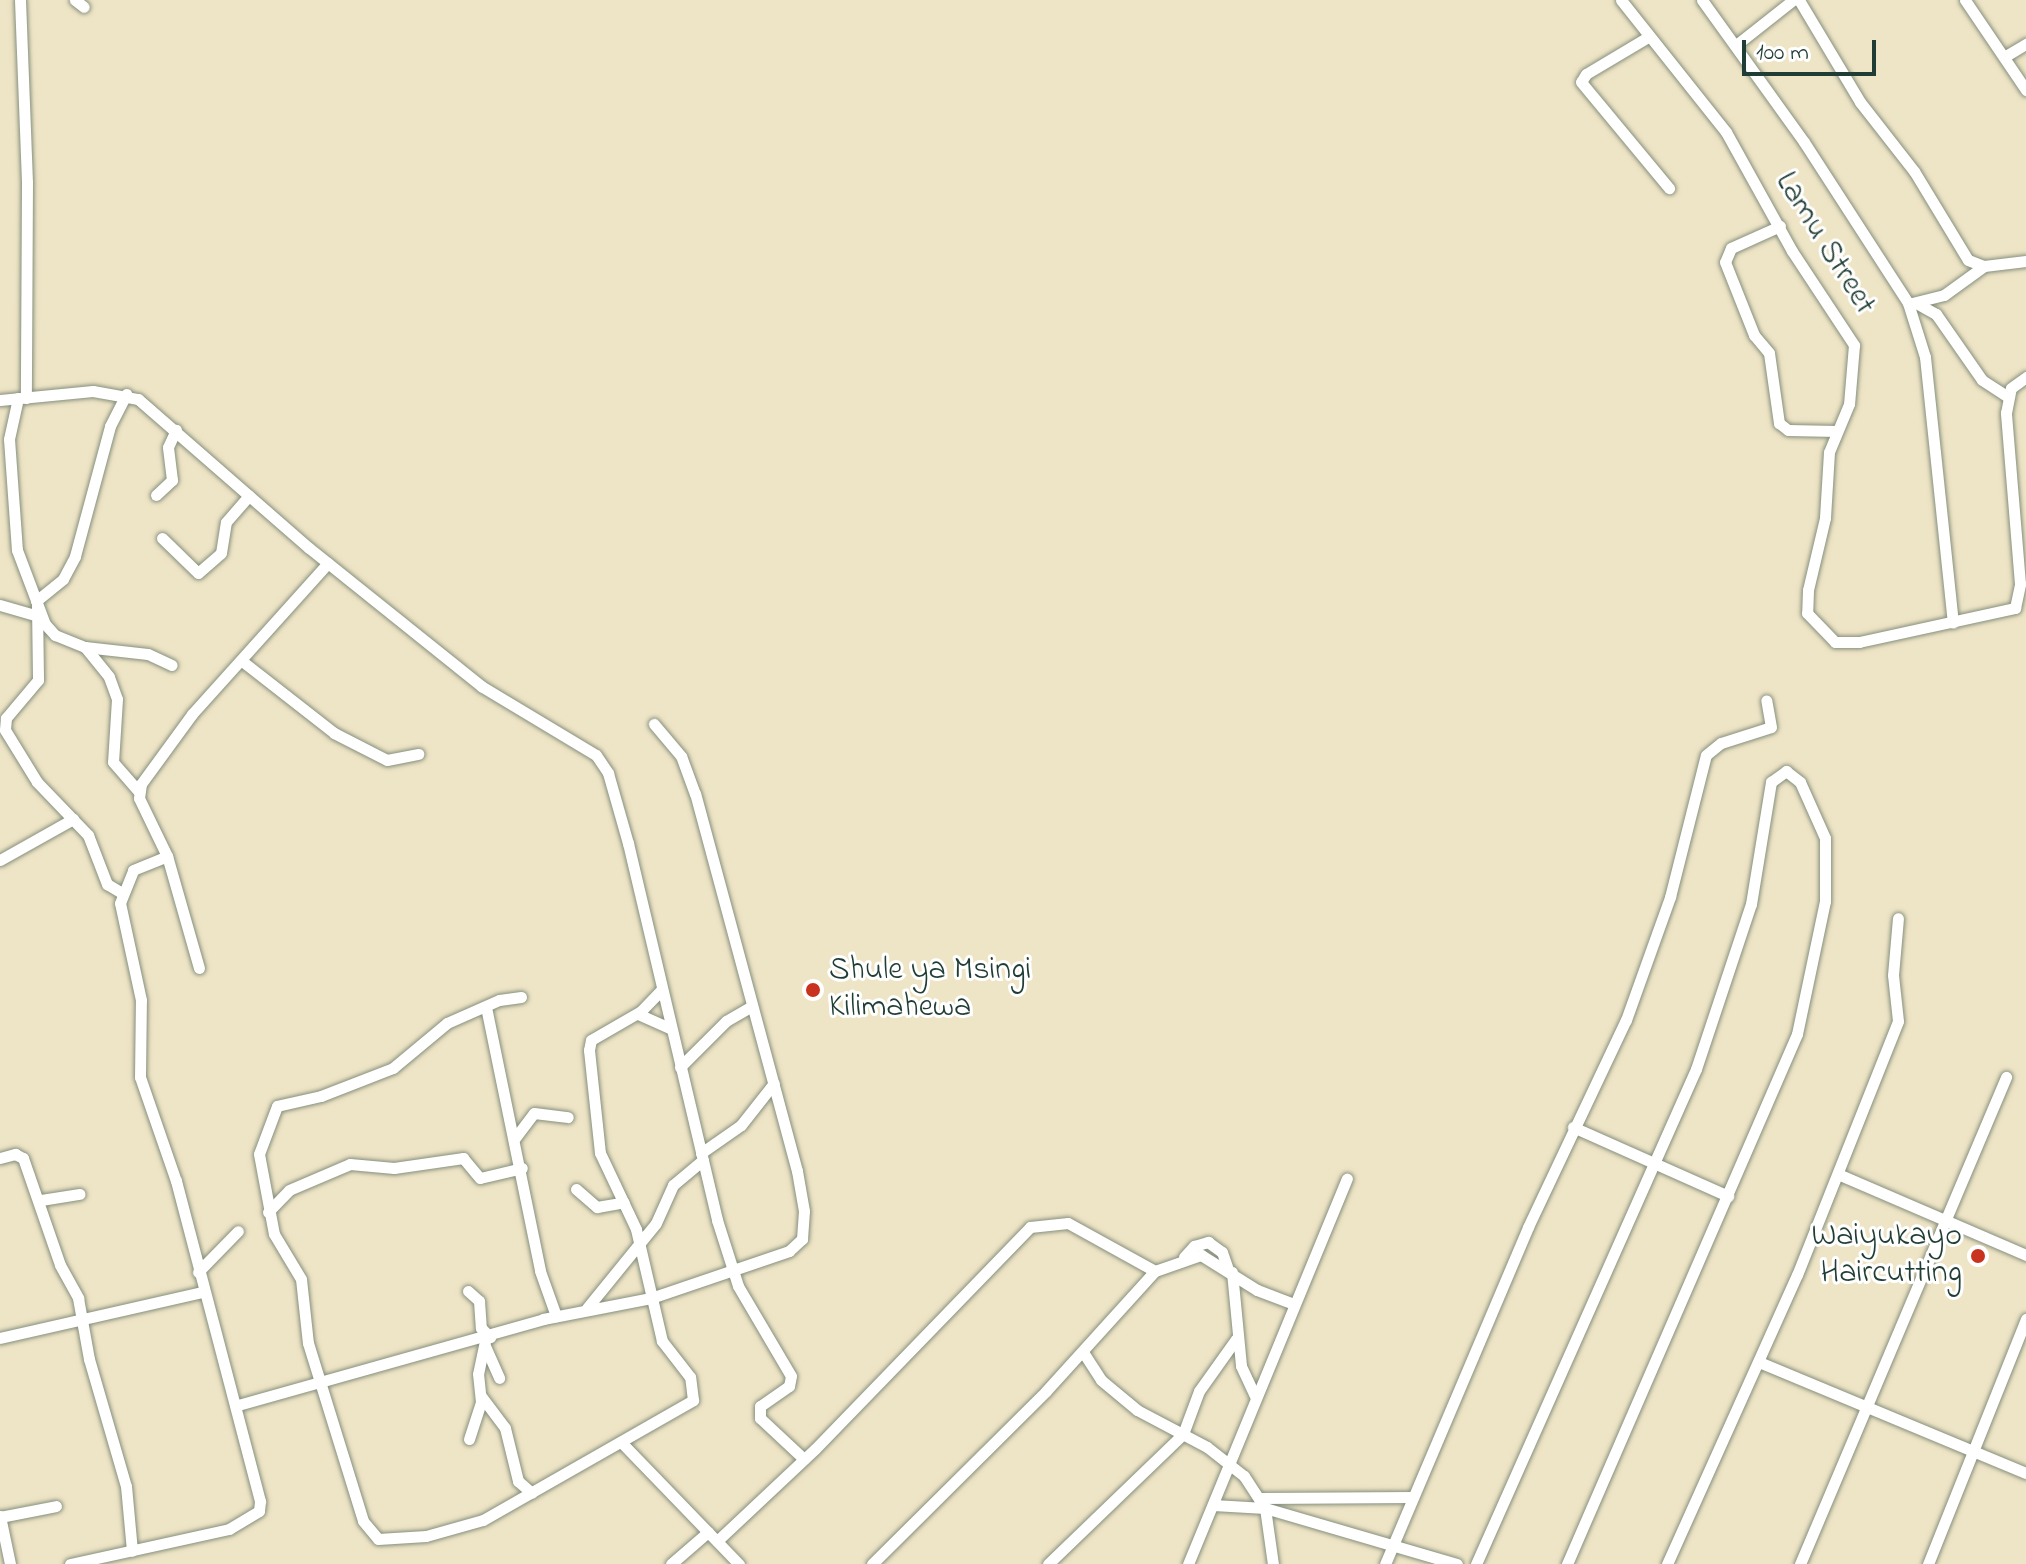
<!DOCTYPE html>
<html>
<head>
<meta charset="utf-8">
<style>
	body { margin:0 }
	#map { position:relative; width:2026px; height:1564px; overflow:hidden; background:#eee4c6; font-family:"Indie Flower",sans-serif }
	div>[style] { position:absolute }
	.roads { filter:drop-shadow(0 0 2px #86907d) drop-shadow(0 0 2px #86907d) }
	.minor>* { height:11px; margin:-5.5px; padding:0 5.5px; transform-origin:5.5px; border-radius:5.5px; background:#fff }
	.dots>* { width:22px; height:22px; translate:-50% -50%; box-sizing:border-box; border:4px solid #fff; border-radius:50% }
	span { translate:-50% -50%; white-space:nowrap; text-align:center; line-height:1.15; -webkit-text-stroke:6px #fff; paint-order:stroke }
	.street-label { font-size:32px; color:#1f3d34 }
	.poi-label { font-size:32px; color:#1f3d34 }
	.left { translate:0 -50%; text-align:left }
	.right { translate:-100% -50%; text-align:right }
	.scale { position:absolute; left:1742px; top:40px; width:134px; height:36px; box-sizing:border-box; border:4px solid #1f3d34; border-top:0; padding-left:10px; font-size:24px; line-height:28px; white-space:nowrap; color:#1f3d34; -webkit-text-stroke:6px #fff; paint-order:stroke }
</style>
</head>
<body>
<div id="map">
	<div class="roads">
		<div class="minor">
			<div style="left:20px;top:0;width:182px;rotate:87.8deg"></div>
			<div style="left:27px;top:182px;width:216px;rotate:90.3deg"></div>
			<div style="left:75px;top:0;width:11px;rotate:38deg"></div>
			<div style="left:1621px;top:0;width:169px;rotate:51.5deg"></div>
			<div style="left:1726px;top:132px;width:136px;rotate:61deg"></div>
			<div style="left:1792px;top:251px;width:113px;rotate:56.6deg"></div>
			<div style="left:1854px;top:345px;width:59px;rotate:94.8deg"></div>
			<div style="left:1849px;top:404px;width:52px;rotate:112.6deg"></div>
			<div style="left:1829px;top:452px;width:66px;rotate:93.5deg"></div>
			<div style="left:1825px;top:518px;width:74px;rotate:103.3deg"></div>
			<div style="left:1808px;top:590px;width:23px;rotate:92deg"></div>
			<div style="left:1807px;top:613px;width:40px;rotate:46deg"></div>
			<div style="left:1835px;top:642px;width:24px"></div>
			<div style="left:1859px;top:642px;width:160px;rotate:-12.3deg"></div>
			<div style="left:2015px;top:608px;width:25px;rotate:-78deg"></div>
			<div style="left:2020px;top:584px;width:172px;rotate:-94.7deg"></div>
			<div style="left:2006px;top:413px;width:25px;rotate:-79deg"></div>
			<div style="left:2011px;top:388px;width:19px;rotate:-36deg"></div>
			<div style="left:1702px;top:0;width:175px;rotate:54.3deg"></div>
			<div style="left:1804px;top:142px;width:192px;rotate:57.1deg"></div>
			<div style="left:1908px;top:303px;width:57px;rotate:72.5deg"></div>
			<div style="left:1925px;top:357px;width:267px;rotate:84deg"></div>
			<div style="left:1799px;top:0;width:119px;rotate:59.1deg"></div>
			<div style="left:1860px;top:102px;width:88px;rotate:52deg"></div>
			<div style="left:1914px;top:171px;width:104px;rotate:58.8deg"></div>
			<div style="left:1968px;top:260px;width:17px;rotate:21deg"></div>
			<div style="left:1984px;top:266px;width:42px;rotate:-6.8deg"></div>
			<div style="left:1965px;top:0;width:109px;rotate:55.9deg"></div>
			<div style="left:1648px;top:37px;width:72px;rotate:149.2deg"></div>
			<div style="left:1586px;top:74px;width:9px;rotate:122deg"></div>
			<div style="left:1581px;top:82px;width:138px;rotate:50.3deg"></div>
			<div style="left:1736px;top:45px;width:73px;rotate:-38.3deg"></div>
			<div style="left:2004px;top:57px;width:26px;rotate:-31deg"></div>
			<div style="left:1780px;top:226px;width:54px;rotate:155.8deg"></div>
			<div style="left:1731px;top:248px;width:15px;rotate:113deg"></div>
			<div style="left:1725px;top:262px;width:79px;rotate:68.3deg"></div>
			<div style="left:1754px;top:335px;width:23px;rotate:50deg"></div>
			<div style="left:1769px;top:353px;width:71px;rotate:81.9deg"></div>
			<div style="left:1779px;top:423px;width:11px;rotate:38deg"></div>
			<div style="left:1788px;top:430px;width:49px;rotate:1.2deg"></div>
			<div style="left:1912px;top:303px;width:33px;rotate:-14deg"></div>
			<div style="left:1944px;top:295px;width:49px;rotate:-35.9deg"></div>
			<div style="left:1916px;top:303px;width:23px;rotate:29deg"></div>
			<div style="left:1936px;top:314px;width:80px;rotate:55.1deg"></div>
			<div style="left:1982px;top:380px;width:31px;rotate:33deg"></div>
			<div style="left:18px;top:398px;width:42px;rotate:102.4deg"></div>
			<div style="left:9px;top:439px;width:111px;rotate:85.9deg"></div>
			<div style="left:17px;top:550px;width:79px;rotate:69.3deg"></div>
			<div style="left:45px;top:624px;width:15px;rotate:48deg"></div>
			<div style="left:55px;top:635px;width:32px;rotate:22deg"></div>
			<div style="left:85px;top:647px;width:63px;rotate:6.3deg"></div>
			<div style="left:148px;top:654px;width:26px;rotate:25deg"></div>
			<div style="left:0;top:400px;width:93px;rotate:-5.5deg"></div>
			<div style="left:93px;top:391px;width:46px;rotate:10.1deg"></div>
			<div style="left:138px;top:399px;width:227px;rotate:41.1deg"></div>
			<div style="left:309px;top:548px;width:221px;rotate:38.7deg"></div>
			<div style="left:481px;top:686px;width:134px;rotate:31deg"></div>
			<div style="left:596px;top:755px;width:22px;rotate:56deg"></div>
			<div style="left:608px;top:773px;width:73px;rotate:74.1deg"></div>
			<div style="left:628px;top:843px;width:387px;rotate:76.7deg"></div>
			<div style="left:717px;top:1220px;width:69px;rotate:72.3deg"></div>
			<div style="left:738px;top:1286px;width:104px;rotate:59.5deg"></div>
			<div style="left:791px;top:1376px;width:10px;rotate:101deg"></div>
			<div style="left:789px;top:1386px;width:35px;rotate:145deg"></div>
			<div style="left:760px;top:1406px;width:12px;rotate:90deg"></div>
			<div style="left:760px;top:1418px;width:60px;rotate:43deg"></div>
			<div style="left:156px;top:495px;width:22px;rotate:-43deg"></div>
			<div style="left:172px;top:480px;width:33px;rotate:-97deg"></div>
			<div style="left:168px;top:447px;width:19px;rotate:-65deg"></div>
			<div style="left:162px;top:538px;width:50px;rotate:44.2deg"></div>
			<div style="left:198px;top:573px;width:30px;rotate:-41deg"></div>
			<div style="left:221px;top:553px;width:31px;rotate:-81deg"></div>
			<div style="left:226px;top:522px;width:35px;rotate:-49deg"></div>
			<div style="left:36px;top:601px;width:35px;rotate:-39deg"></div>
			<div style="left:63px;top:579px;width:26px;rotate:-62deg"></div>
			<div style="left:75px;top:556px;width:135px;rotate:-74.9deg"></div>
			<div style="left:110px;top:426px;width:36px;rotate:-63deg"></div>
			<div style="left:0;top:605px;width:36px;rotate:16deg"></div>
			<div style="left:37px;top:606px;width:74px;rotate:89.2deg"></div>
			<div style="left:38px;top:680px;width:50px;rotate:130.1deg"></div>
			<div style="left:6px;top:718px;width:12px;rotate:95deg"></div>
			<div style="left:5px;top:730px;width:61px;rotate:58.4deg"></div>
			<div style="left:37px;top:782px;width:74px;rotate:46.1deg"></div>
			<div style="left:88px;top:835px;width:53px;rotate:68.8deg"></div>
			<div style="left:107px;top:884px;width:17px;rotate:31deg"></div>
			<div style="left:85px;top:647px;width:38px;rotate:51deg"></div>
			<div style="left:109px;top:677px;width:23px;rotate:70deg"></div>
			<div style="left:117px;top:699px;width:63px;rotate:93.6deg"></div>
			<div style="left:113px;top:762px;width:40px;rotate:49deg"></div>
			<div style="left:242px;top:661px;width:117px;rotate:38deg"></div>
			<div style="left:334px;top:733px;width:59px;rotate:27deg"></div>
			<div style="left:387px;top:760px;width:32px;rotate:-11deg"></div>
			<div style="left:0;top:860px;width:84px;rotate:-29.3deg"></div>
			<div style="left:199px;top:968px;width:116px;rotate:-105.9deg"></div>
			<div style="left:167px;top:856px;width:64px;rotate:-115.8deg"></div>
			<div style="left:139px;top:798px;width:14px;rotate:-82deg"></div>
			<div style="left:141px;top:784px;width:87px;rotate:-53.9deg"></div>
			<div style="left:192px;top:714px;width:203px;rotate:-48deg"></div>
			<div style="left:521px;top:997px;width:22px;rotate:172deg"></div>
			<div style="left:499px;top:1000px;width:57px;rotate:156.1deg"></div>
			<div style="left:447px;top:1023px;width:70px;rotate:140.2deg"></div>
			<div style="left:393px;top:1068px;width:77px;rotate:158.7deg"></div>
			<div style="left:321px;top:1096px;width:45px;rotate:167.2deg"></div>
			<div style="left:277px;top:1106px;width:51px;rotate:110.6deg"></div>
			<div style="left:259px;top:1154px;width:81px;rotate:79.4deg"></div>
			<div style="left:274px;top:1234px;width:52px;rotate:59deg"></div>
			<div style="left:301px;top:1279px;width:64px;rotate:83.8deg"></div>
			<div style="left:308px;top:1343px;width:186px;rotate:72.8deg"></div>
			<div style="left:363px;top:1521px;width:23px;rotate:50deg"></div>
			<div style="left:378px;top:1539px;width:48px;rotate:-3.6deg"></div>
			<div style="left:426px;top:1536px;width:59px;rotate:-15.7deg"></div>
			<div style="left:483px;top:1520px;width:242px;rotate:-29.7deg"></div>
			<div style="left:693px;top:1400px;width:23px;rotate:-97deg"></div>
			<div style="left:690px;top:1377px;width:46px;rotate:-127.9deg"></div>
			<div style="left:662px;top:1341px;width:115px;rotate:-103.1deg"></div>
			<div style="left:636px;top:1229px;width:84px;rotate:-115.3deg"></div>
			<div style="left:600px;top:1153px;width:104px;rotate:-96.1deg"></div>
			<div style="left:589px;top:1050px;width:10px;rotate:-79deg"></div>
			<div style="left:591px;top:1040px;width:58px;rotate:-30.1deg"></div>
			<div style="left:641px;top:1011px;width:29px;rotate:-46deg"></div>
			<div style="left:486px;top:1007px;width:269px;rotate:78.4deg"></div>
			<div style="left:540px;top:1271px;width:48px;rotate:70.4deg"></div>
			<div style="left:638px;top:1014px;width:35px;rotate:24deg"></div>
			<div style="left:680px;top:1067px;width:65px;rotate:-45deg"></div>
			<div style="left:726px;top:1021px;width:30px;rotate:-30deg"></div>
			<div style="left:1573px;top:1127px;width:170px;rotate:24deg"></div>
			<div style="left:515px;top:1138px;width:31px;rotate:-53deg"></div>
			<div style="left:534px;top:1113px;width:34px;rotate:7deg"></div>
			<div style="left:701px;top:1153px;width:49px;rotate:-35deg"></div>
			<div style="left:741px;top:1125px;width:53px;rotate:-51.8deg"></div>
			<div style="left:0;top:1158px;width:16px;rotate:-15deg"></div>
			<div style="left:15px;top:1154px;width:9px;rotate:27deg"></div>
			<div style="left:23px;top:1158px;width:113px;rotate:70.9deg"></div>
			<div style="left:60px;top:1265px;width:38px;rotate:61deg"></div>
			<div style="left:78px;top:1298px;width:62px;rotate:79.8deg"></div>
			<div style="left:89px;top:1359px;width:132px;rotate:73.8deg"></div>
			<div style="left:126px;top:1486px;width:65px;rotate:84.7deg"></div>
			<div style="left:1838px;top:1174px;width:205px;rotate:23.3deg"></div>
			<div style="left:576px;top:1189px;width:28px;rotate:41deg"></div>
			<div style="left:597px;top:1207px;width:27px;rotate:-10deg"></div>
			<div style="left:41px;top:1200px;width:39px;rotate:-9deg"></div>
			<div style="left:268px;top:1212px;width:30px;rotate:-46deg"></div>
			<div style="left:289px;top:1190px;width:66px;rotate:-23.1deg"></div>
			<div style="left:350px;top:1164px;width:44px;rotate:5.2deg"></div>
			<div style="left:394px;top:1168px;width:70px;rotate:-8.2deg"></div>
			<div style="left:463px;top:1158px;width:26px;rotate:50deg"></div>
			<div style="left:480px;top:1178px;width:43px;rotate:-13.4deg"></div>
			<div style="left:1184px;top:1257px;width:15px;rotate:-48deg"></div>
			<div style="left:1194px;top:1246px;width:15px;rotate:-16deg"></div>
			<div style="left:1208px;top:1242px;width:17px;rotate:36deg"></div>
			<div style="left:1222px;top:1252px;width:18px;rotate:71deg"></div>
			<div style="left:198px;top:1272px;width:57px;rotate:-45.7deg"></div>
			<div style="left:1232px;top:1272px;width:94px;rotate:84.5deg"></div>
			<div style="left:1241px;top:1366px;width:35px;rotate:65deg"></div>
			<div style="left:468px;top:1291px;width:15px;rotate:42deg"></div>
			<div style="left:479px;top:1301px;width:27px;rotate:86deg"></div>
			<div style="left:481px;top:1328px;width:13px;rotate:45deg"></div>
			<div style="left:587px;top:1308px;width:109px;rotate:-50.9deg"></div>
			<div style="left:656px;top:1223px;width:42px;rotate:-65.9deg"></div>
			<div style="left:673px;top:1185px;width:39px;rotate:-40deg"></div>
			<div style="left:0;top:1338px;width:208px;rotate:-12.8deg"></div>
			<div style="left:485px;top:1346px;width:35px;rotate:66deg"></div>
			<div style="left:1083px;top:1352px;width:33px;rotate:57deg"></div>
			<div style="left:1101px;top:1380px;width:47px;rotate:39.8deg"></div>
			<div style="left:1137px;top:1410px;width:79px;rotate:27.9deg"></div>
			<div style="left:1207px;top:1447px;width:47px;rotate:38.1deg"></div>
			<div style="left:1244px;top:1476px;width:38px;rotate:57deg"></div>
			<div style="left:1265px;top:1508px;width:57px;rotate:81.9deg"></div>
			<div style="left:1759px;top:1362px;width:289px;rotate:22.6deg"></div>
			<div style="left:481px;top:1396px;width:40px;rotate:53deg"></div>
			<div style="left:505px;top:1428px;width:55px;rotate:76.2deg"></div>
			<div style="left:518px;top:1481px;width:18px;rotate:41deg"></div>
			<div style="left:238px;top:1405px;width:317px;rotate:-15.7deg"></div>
			<div style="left:543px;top:1319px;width:110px;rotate:-11deg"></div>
			<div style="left:651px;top:1298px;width:146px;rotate:-18.8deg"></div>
			<div style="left:789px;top:1251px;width:18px;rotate:-43deg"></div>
			<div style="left:802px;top:1239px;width:28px;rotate:-86deg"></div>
			<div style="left:804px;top:1211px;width:41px;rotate:-99.9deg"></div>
			<div style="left:797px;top:1171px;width:391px;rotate:-105.1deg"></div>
			<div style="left:695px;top:794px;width:40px;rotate:-110.2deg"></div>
			<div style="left:681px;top:756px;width:42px;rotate:-130.2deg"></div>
			<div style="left:469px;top:1439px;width:39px;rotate:-72deg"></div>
			<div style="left:481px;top:1402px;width:28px;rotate:-96deg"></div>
			<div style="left:478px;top:1374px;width:35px;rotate:-78deg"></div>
			<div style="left:621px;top:1442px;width:170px;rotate:46deg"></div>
			<div style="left:1260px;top:1498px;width:153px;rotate:-0.4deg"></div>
			<div style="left:1213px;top:1505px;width:52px;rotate:3.3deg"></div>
			<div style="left:1265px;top:1508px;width:200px;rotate:16.3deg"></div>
			<div style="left:0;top:1516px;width:49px;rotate:78.2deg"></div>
			<div style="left:0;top:1517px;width:57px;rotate:-11.1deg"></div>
			<div style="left:717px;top:1541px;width:134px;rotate:-43.2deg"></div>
			<div style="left:815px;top:1449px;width:309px;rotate:-45.9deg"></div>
			<div style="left:1030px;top:1227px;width:38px;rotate:-6deg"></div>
			<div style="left:1068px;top:1223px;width:99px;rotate:28.9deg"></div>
			<div style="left:70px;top:1564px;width:163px;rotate:-12.4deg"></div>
			<div style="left:229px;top:1529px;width:35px;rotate:-31deg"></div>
			<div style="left:259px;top:1511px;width:10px;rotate:-84deg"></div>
			<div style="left:260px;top:1501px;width:331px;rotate:-104.7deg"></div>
			<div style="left:176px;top:1181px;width:110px;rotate:-109.1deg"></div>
			<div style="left:140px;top:1077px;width:77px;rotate:-89.3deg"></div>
			<div style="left:141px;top:1000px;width:99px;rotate:-102.2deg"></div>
			<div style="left:120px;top:903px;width:35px;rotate:-68deg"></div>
			<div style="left:133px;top:870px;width:37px;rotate:-22deg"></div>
			<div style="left:671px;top:1564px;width:49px;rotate:-40.9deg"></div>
			<div style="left:872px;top:1564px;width:245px;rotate:-44.8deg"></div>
			<div style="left:1046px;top:1391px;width:162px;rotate:-47.8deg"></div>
			<div style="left:1155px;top:1271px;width:49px;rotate:-19.2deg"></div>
			<div style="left:1201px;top:1255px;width:66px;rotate:32deg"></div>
			<div style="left:1257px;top:1290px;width:39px;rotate:21deg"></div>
			<div style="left:1048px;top:1564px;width:187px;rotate:-43.9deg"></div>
			<div style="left:1183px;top:1434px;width:46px;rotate:-69.6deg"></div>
			<div style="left:1199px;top:1391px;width:64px;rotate:-54.6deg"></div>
			<div style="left:1188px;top:1564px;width:417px;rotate:-67.6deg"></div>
			<div style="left:1385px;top:1564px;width:366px;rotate:-67deg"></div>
			<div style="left:1528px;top:1227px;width:229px;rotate:-64.7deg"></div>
			<div style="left:1626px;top:1020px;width:131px;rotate:-70.3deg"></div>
			<div style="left:1670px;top:897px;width:146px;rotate:-75.8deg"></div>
			<div style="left:1706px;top:755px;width:19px;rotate:-39deg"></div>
			<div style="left:1721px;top:743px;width:52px;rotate:-17.7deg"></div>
			<div style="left:1771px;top:727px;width:27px;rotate:-100deg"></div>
			<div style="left:1476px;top:1564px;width:542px;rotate:-66.04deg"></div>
			<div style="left:1696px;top:1069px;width:174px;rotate:-71.6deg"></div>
			<div style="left:1751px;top:904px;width:124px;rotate:-80.7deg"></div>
			<div style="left:1771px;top:782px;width:19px;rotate:-36deg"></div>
			<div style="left:1786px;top:771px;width:18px;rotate:38deg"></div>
			<div style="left:1800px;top:782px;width:61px;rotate:65.9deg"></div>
			<div style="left:1825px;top:838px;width:63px;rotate:90deg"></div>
			<div style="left:1825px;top:901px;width:136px;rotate:101.9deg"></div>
			<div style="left:1797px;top:1034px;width:578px;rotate:113.46deg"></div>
			<div style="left:1667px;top:1564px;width:317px;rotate:-65.8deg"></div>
			<div style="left:1797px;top:1275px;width:273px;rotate:-68.3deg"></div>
			<div style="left:1898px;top:1021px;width:46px;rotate:-96.2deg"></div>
			<div style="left:1893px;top:975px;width:57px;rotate:-85deg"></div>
			<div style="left:1800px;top:1564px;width:529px;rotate:-67.07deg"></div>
			<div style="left:1928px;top:1564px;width:264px;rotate:-68.2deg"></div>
		</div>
	</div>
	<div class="dots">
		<div style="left:813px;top:990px;background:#c8321e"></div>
		<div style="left:1978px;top:1256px;background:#c8321e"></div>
	</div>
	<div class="street-label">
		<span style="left:1824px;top:244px;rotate:58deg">Lamu Street</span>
	</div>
	<div class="poi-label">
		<span class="left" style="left:829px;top:990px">Shule ya Msingi<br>Kilimahewa</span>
		<span class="right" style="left:1962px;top:1256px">Waiyukayo<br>Haircutting</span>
	</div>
	<div class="scale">100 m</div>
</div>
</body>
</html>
